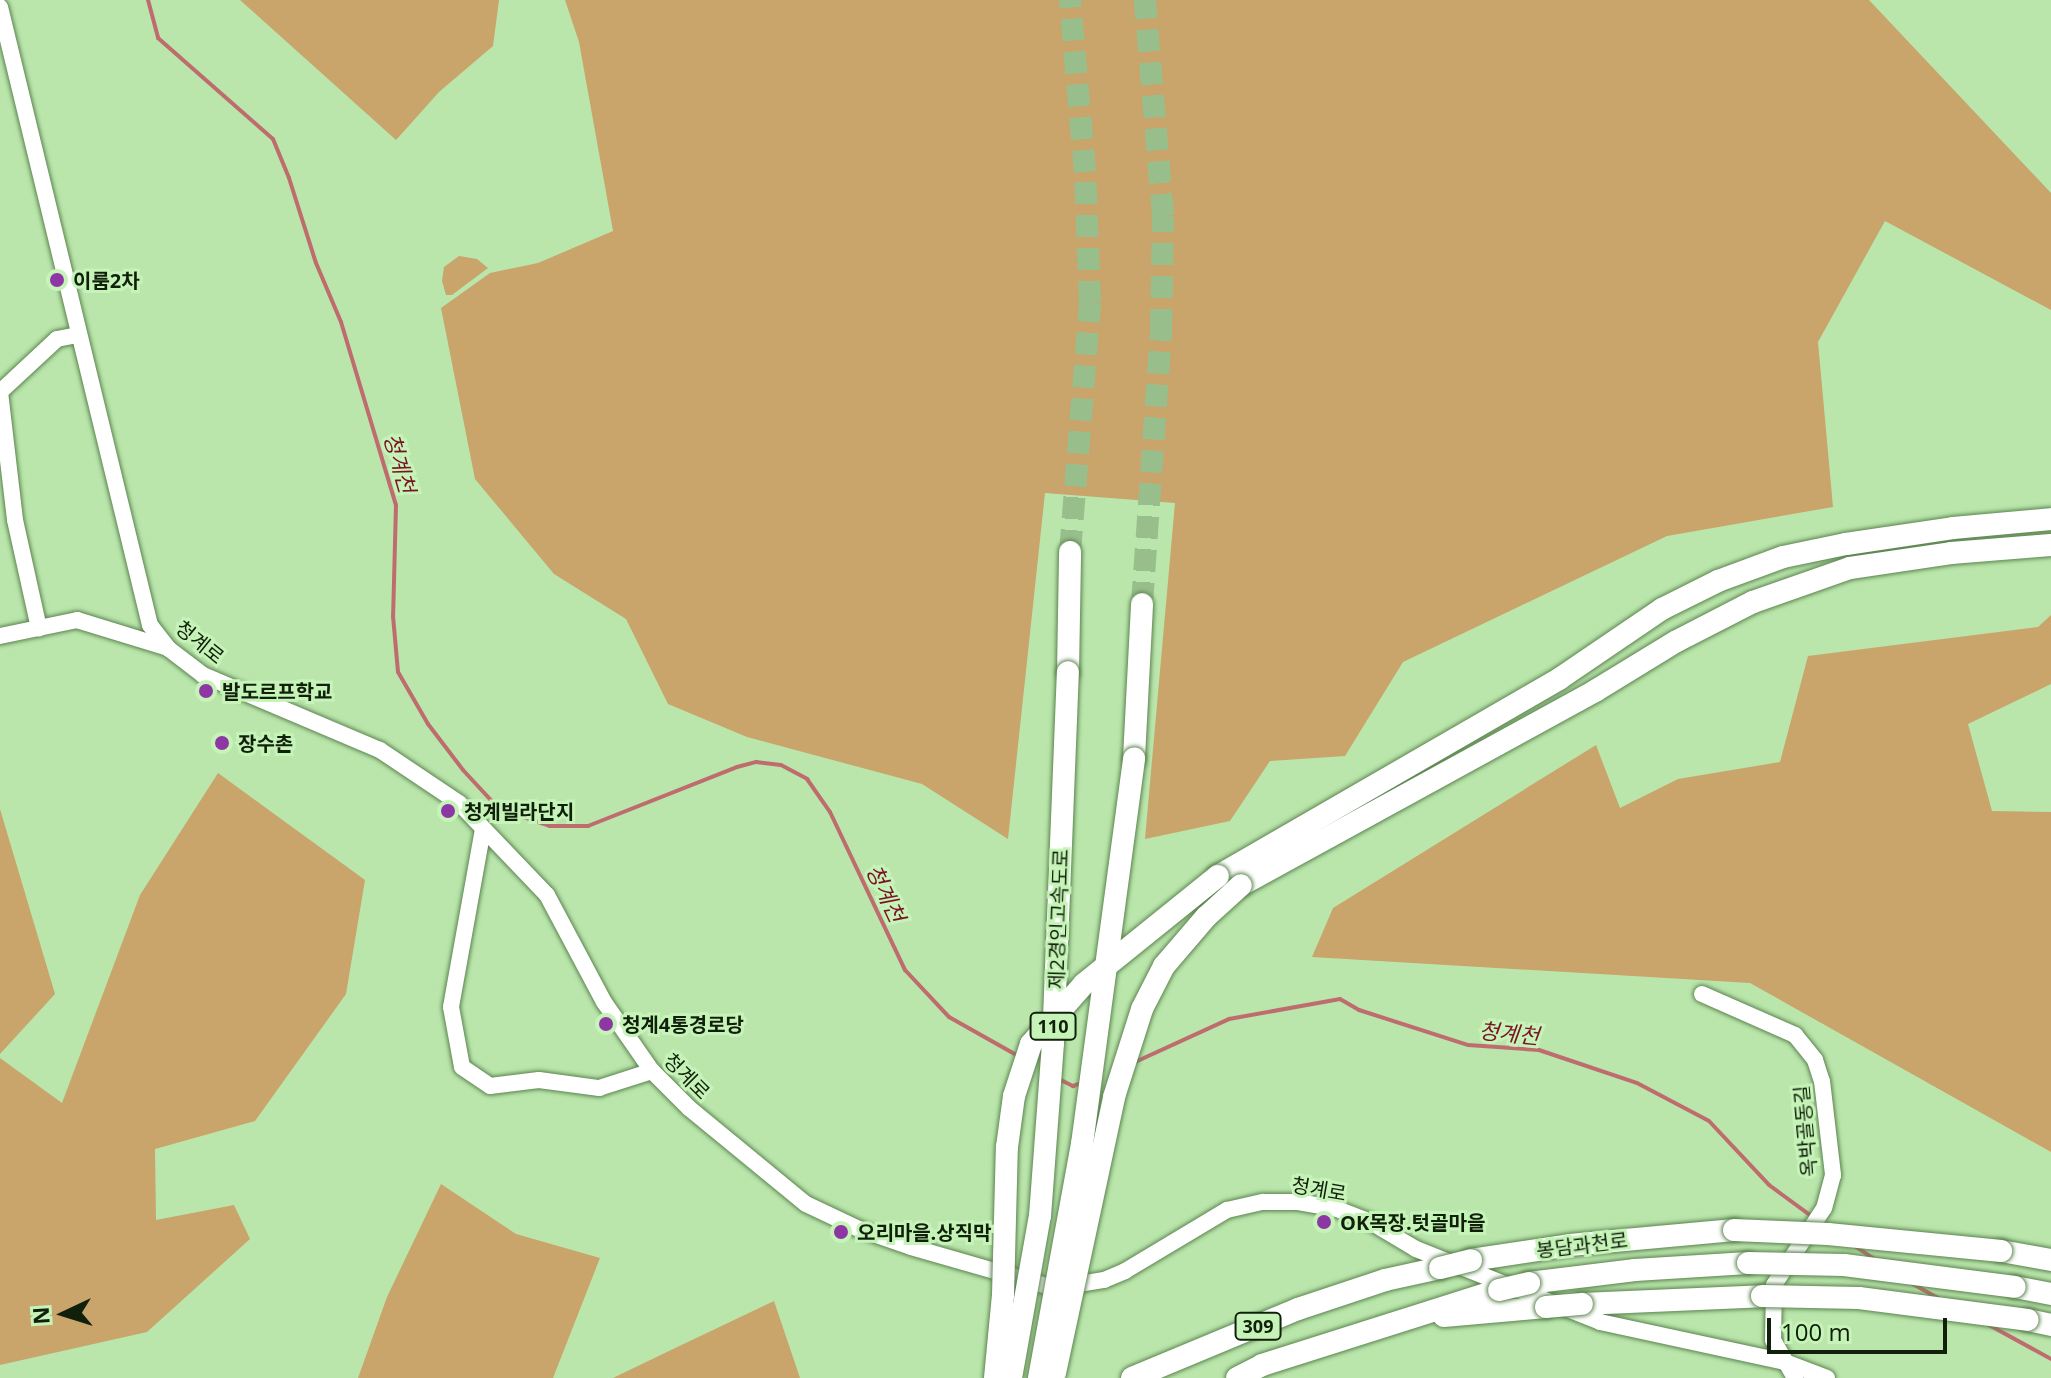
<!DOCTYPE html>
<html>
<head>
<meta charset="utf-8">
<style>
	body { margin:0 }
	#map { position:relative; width:2051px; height:1378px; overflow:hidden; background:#bae6ac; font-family:"Open Sans","Noto Sans KR",sans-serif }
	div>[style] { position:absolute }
	.green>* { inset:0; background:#c9a46b }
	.stream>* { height:4px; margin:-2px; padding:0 2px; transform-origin:2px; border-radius:2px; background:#bf6c6f }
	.highway-tunnel>* { height:22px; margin-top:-11px; transform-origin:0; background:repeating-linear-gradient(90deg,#98be8c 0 22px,transparent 0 33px) }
	.roads { filter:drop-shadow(0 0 2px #5c844f) drop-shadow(0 0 2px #5c844f) }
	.minor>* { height:16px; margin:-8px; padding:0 8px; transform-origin:8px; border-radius:8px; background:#fff }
	.highway>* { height:22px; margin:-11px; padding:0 11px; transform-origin:11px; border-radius:11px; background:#fff }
	.bridges { filter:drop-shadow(0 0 2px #5c844f) drop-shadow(0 0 2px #5c844f) }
	.highway-bridge>* { height:22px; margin:-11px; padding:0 11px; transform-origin:11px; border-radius:11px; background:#fff }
	.dots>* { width:22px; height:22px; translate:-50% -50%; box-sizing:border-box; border:4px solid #c6f3b8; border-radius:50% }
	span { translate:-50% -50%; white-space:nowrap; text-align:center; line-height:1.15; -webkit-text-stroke:6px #c6f3b8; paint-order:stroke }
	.shield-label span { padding:2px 6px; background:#c6f3b8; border:2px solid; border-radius:6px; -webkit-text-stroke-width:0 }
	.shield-label { font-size:18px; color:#10200a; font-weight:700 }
	.poi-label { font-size:20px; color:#10200a; font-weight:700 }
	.left { translate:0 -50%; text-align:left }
	.street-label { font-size:20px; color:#10200a }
	.water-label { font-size:22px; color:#7a1325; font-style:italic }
	.north { position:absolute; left:24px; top:1274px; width:80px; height:80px; -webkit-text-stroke:6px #c6f3b8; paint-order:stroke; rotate:266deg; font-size:22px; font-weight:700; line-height:32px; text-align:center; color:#10200a }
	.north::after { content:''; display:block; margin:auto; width:28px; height:36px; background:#10200a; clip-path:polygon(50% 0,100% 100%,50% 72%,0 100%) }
	.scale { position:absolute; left:1767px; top:1318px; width:180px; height:36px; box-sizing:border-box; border:4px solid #10200a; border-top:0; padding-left:10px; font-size:24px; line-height:28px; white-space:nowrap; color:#10200a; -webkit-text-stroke:6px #c6f3b8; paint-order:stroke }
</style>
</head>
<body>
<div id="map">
	<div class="green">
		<div style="clip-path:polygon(240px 0,499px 0,493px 46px,439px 92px,396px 140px)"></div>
		<div style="clip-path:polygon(565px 0,1869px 0,2051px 193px,2051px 310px,1885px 221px,1818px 342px,1833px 507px,1667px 536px,1403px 662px,1345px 756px,1270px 761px,1230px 821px,1145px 839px,1175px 503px,1045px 493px,1008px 839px,922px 784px,747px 737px,668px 704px,626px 619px,554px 574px,475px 479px,441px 308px,490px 273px,538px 263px,613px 231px,579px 42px)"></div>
		<div style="clip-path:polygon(459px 256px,477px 259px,488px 268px,452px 295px,446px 295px,442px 281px,444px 267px)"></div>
		<div style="clip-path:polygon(2051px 615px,2051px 684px,1968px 724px,1992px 811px,2051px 812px,2051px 1152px,1750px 983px,1312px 957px,1333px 908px,1596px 745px,1620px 808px,1678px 779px,1780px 762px,1808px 656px,2038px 627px)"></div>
		<div style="clip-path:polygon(218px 773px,365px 880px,346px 994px,255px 1121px,155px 1149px,156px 1220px,234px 1205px,250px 1239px,147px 1332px,0 1365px,0 1058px,62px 1103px,140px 895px)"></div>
		<div style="clip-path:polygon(0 809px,55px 994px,0 1054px)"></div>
		<div style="clip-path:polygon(441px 1184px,516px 1234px,600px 1258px,553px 1378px,358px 1378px,387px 1297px)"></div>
		<div style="clip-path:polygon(774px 1301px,800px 1378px,613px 1378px,671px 1350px)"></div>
	</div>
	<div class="stream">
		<div style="left:148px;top:0;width:39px;rotate:75deg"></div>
		<div style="left:158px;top:38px;width:153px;rotate:41.3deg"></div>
		<div style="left:273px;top:139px;width:42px;rotate:67.7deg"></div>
		<div style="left:289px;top:178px;width:89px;rotate:72.4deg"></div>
		<div style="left:316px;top:263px;width:64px;rotate:67deg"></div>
		<div style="left:341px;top:322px;width:191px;rotate:73.3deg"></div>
		<div style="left:396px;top:505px;width:111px;rotate:91.5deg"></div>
		<div style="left:393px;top:616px;width:56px;rotate:84.9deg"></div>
		<div style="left:398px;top:672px;width:60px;rotate:60deg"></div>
		<div style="left:428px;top:724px;width:58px;rotate:52.7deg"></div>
		<div style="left:463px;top:770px;width:53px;rotate:47.3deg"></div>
		<div style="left:499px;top:809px;width:54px;rotate:18.4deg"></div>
		<div style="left:550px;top:826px;width:38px"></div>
		<div style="left:588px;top:826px;width:160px;rotate:-21.6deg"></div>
		<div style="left:737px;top:767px;width:20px;rotate:-15deg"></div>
		<div style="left:756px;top:762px;width:25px;rotate:7deg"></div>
		<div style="left:781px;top:765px;width:30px;rotate:28deg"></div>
		<div style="left:807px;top:779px;width:40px;rotate:55.1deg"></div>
		<div style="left:830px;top:812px;width:175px;rotate:64.6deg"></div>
		<div style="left:905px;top:970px;width:64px;rotate:46.9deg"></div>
		<div style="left:949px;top:1017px;width:81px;rotate:29.4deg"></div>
		<div style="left:1133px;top:1063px;width:106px;rotate:-24.6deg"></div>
		<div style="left:1229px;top:1019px;width:113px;rotate:-10.2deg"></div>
		<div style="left:1340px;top:999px;width:22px;rotate:30deg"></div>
		<div style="left:1359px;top:1010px;width:114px;rotate:17.8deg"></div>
		<div style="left:1468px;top:1045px;width:71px;rotate:4deg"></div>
		<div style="left:1539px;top:1050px;width:103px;rotate:18.6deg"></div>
		<div style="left:1637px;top:1083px;width:81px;rotate:27.8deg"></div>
		<div style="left:1709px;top:1121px;width:88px;rotate:46.8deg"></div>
		<div style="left:1769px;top:1185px;width:56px;rotate:36.3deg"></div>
		<div style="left:1059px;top:1079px;width:16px;rotate:27deg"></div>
		<div style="left:1073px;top:1086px;width:12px;rotate:-20deg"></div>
		<div style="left:1855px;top:1246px;width:27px;rotate:34deg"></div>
		<div style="left:1911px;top:1283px;width:35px;rotate:29deg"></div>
		<div style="left:1989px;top:1325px;width:71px;rotate:28.7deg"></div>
	</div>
	<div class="highway-tunnel">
		<div style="left:1070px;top:552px;width:250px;rotate:-85.4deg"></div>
		<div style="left:1090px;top:303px;width:131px;rotate:-92.2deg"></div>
		<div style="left:1085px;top:172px;width:173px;rotate:-95deg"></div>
		<div style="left:1142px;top:604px;width:274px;rotate:-86deg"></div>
		<div style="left:1161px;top:331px;width:115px;rotate:-89deg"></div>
		<div style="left:1163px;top:216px;width:217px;rotate:-94.8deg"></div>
	</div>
	<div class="roads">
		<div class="minor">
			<div style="left:0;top:7px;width:636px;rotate:76.36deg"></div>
			<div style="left:150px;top:625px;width:31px;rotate:52deg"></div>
			<div style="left:169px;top:649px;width:43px;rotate:37.4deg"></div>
			<div style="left:203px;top:675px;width:192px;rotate:23deg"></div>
			<div style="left:380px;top:750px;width:95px;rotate:33.9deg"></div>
			<div style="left:459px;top:803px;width:127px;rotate:46.3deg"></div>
			<div style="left:547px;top:895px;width:121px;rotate:62deg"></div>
			<div style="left:604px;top:1002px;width:84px;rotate:55.2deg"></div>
			<div style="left:652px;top:1071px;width:52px;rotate:45deg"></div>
			<div style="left:689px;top:1108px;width:151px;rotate:39.4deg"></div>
			<div style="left:806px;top:1204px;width:59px;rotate:25.3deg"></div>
			<div style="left:859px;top:1229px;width:55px;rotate:19.1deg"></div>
			<div style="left:911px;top:1247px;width:149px;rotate:16deg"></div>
			<div style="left:1054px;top:1288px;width:51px;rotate:-9.1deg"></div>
			<div style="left:1104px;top:1280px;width:23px;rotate:-23deg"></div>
			<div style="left:1125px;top:1271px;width:119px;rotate:-30.9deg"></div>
			<div style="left:1227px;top:1210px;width:37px;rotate:-13deg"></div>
			<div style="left:1263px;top:1202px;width:35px"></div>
			<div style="left:1298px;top:1202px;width:40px;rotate:10deg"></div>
			<div style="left:1337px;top:1209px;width:34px;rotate:21deg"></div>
			<div style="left:1369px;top:1221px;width:55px;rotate:30.8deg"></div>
			<div style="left:1416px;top:1249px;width:198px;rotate:21.6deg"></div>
			<div style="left:1600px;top:1322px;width:189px;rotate:12.2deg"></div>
			<div style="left:1785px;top:1362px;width:45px;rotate:20.9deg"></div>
			<div style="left:0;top:392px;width:129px;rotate:83.3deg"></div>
			<div style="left:15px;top:520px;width:111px;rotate:77.5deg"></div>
			<div style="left:0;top:392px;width:78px;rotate:-42.9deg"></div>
			<div style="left:57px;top:339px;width:21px;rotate:-11deg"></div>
			<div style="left:0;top:636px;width:79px;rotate:-11.7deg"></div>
			<div style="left:77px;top:620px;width:95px;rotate:17.1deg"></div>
			<div style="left:483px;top:829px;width:181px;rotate:100.2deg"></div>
			<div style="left:451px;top:1007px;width:61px;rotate:79.6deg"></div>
			<div style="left:462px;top:1067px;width:34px;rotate:34deg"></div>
			<div style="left:490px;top:1086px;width:49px;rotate:-7deg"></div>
			<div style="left:539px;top:1080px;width:61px;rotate:7.6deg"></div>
			<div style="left:599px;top:1088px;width:56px;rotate:-17.8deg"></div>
			<div style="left:1702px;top:994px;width:102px;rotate:23.8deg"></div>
			<div style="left:1795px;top:1035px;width:32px;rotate:51deg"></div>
			<div style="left:1815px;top:1060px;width:22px;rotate:72deg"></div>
			<div style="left:1822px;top:1081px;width:95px;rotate:83.3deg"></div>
			<div style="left:1833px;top:1175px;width:34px;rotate:105deg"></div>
			<div style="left:1824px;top:1208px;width:92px;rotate:123deg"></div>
			<div style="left:1774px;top:1285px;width:55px;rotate:91deg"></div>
			<div style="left:1773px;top:1340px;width:44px;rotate:59.9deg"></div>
		</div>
		<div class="highway">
			<div style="left:1068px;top:672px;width:120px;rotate:-89deg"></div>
			<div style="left:1134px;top:758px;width:154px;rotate:-87deg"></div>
			<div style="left:1218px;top:876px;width:394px;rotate:-30deg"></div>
			<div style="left:1559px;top:679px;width:125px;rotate:-34.2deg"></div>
			<div style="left:1662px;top:609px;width:63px;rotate:-26.6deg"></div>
			<div style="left:1718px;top:581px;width:69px;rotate:-20.3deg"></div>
			<div style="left:1783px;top:557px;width:64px;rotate:-11.7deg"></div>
			<div style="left:1846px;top:544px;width:108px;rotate:-8.5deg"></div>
			<div style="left:1953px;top:528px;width:98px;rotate:-5.2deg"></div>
			<div style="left:1241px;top:885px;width:404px;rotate:-28.7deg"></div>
			<div style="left:1595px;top:691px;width:96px;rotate:-31.4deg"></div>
			<div style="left:1677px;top:641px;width:85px;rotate:-27.2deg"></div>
			<div style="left:1753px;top:602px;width:103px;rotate:-19.3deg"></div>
			<div style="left:1850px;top:568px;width:102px;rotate:-8.4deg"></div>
			<div style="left:1951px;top:553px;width:100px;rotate:-4.6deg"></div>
			<div style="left:2001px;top:1251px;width:51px;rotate:10.2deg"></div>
			<div style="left:1471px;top:1260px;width:100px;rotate:-8.6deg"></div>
			<div style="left:1570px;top:1245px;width:165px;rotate:-5.2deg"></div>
			<div style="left:1529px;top:1283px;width:107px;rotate:-7deg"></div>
			<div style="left:1635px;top:1270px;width:113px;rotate:-3.5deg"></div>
			<div style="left:2015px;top:1287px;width:37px;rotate:11deg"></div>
			<div style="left:1582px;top:1304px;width:180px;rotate:-2.5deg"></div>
			<div style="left:1444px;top:1316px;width:102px;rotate:-5deg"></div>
			<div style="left:2028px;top:1320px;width:24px;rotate:12deg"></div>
			<div style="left:1132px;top:1378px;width:180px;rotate:-22.6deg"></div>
			<div style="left:1298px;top:1309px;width:92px;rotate:-18.4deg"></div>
			<div style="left:1385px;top:1280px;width:56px;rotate:-12.3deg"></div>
			<div style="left:1237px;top:1378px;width:28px;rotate:-27deg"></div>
			<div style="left:1262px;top:1365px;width:249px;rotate:-17.6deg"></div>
		</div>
	</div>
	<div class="bridges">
		<div class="highway-bridge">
			<div style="left:1734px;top:1230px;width:94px;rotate:2.4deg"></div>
			<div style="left:1828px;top:1234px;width:174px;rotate:5.6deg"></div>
			<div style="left:1748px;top:1263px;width:96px;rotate:1.2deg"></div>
			<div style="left:1844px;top:1265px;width:172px;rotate:7.3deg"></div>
			<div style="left:1440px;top:1268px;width:32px;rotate:-14deg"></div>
			<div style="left:1499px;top:1290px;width:31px;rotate:-13deg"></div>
			<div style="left:1762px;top:1296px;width:97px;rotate:1.2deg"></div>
			<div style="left:1859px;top:1298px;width:170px;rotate:7.4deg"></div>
			<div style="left:1546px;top:1307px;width:36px;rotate:-5deg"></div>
			<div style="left:1055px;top:1373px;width:282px;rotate:-77.9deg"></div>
			<div style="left:1114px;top:1097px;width:92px;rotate:-72.3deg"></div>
			<div style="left:1142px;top:1009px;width:48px;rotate:-62.9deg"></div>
			<div style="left:1164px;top:966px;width:65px;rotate:-49.4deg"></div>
			<div style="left:1206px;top:917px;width:47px;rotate:-42.4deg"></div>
			<div style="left:995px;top:1378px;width:83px;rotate:-84.5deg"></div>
			<div style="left:1003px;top:1295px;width:148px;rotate:-88.5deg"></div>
			<div style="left:1007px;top:1147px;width:51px;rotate:-82.2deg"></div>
			<div style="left:1014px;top:1096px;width:55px;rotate:-71.9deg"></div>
			<div style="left:1031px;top:1044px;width:80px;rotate:-48.5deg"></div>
			<div style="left:1084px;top:984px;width:172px;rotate:-38.9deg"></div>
			<div style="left:1011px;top:1378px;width:165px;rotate:-79.9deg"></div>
			<div style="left:1040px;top:1216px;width:173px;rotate:-85.7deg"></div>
			<div style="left:1053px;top:1043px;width:371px;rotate:-87.7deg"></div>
			<div style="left:1039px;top:1378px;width:238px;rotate:-79.6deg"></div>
			<div style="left:1082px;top:1144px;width:389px;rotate:-82.3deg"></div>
		</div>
	</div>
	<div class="dots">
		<div style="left:57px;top:280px;background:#8d37a5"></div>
		<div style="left:206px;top:691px;background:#8d37a5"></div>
		<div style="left:222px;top:743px;background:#8d37a5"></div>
		<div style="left:448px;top:811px;background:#8d37a5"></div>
		<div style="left:606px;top:1024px;background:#8d37a5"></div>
		<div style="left:1324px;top:1222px;background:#8d37a5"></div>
		<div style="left:841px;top:1232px;background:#8d37a5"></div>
	</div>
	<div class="shield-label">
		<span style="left:1053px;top:1026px">110</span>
		<span style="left:1258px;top:1326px">309</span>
	</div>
	<div class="poi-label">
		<span class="left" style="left:73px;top:280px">이룸2차</span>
		<span class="left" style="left:222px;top:691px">발도르프학교</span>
		<span class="left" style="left:238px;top:743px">장수촌</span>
		<span class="left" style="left:464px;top:811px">청계빌라단지</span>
		<span class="left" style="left:622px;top:1024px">청계4통경로당</span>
		<span class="left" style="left:1340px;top:1222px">OK목장.텃골마을</span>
		<span class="left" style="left:857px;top:1232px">오리마을.상직막</span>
	</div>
	<div class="street-label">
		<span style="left:200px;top:642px;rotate:39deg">청계로</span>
		<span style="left:1058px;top:919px;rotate:-88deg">제2경인고속도로</span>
		<span style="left:687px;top:1076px;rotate:45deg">청계로</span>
		<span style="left:1805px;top:1131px;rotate:-95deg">옥박골동길</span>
		<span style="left:1319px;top:1189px;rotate:10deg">청계로</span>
		<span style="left:1582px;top:1245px;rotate:-7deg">봉담과천로</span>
	</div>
	<div class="water-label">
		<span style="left:400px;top:463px;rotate:74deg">청계천</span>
		<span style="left:886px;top:893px;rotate:65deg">청계천</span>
		<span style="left:1509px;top:1033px;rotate:6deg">청계천</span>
	</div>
	<div class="north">N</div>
	<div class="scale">100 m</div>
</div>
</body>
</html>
